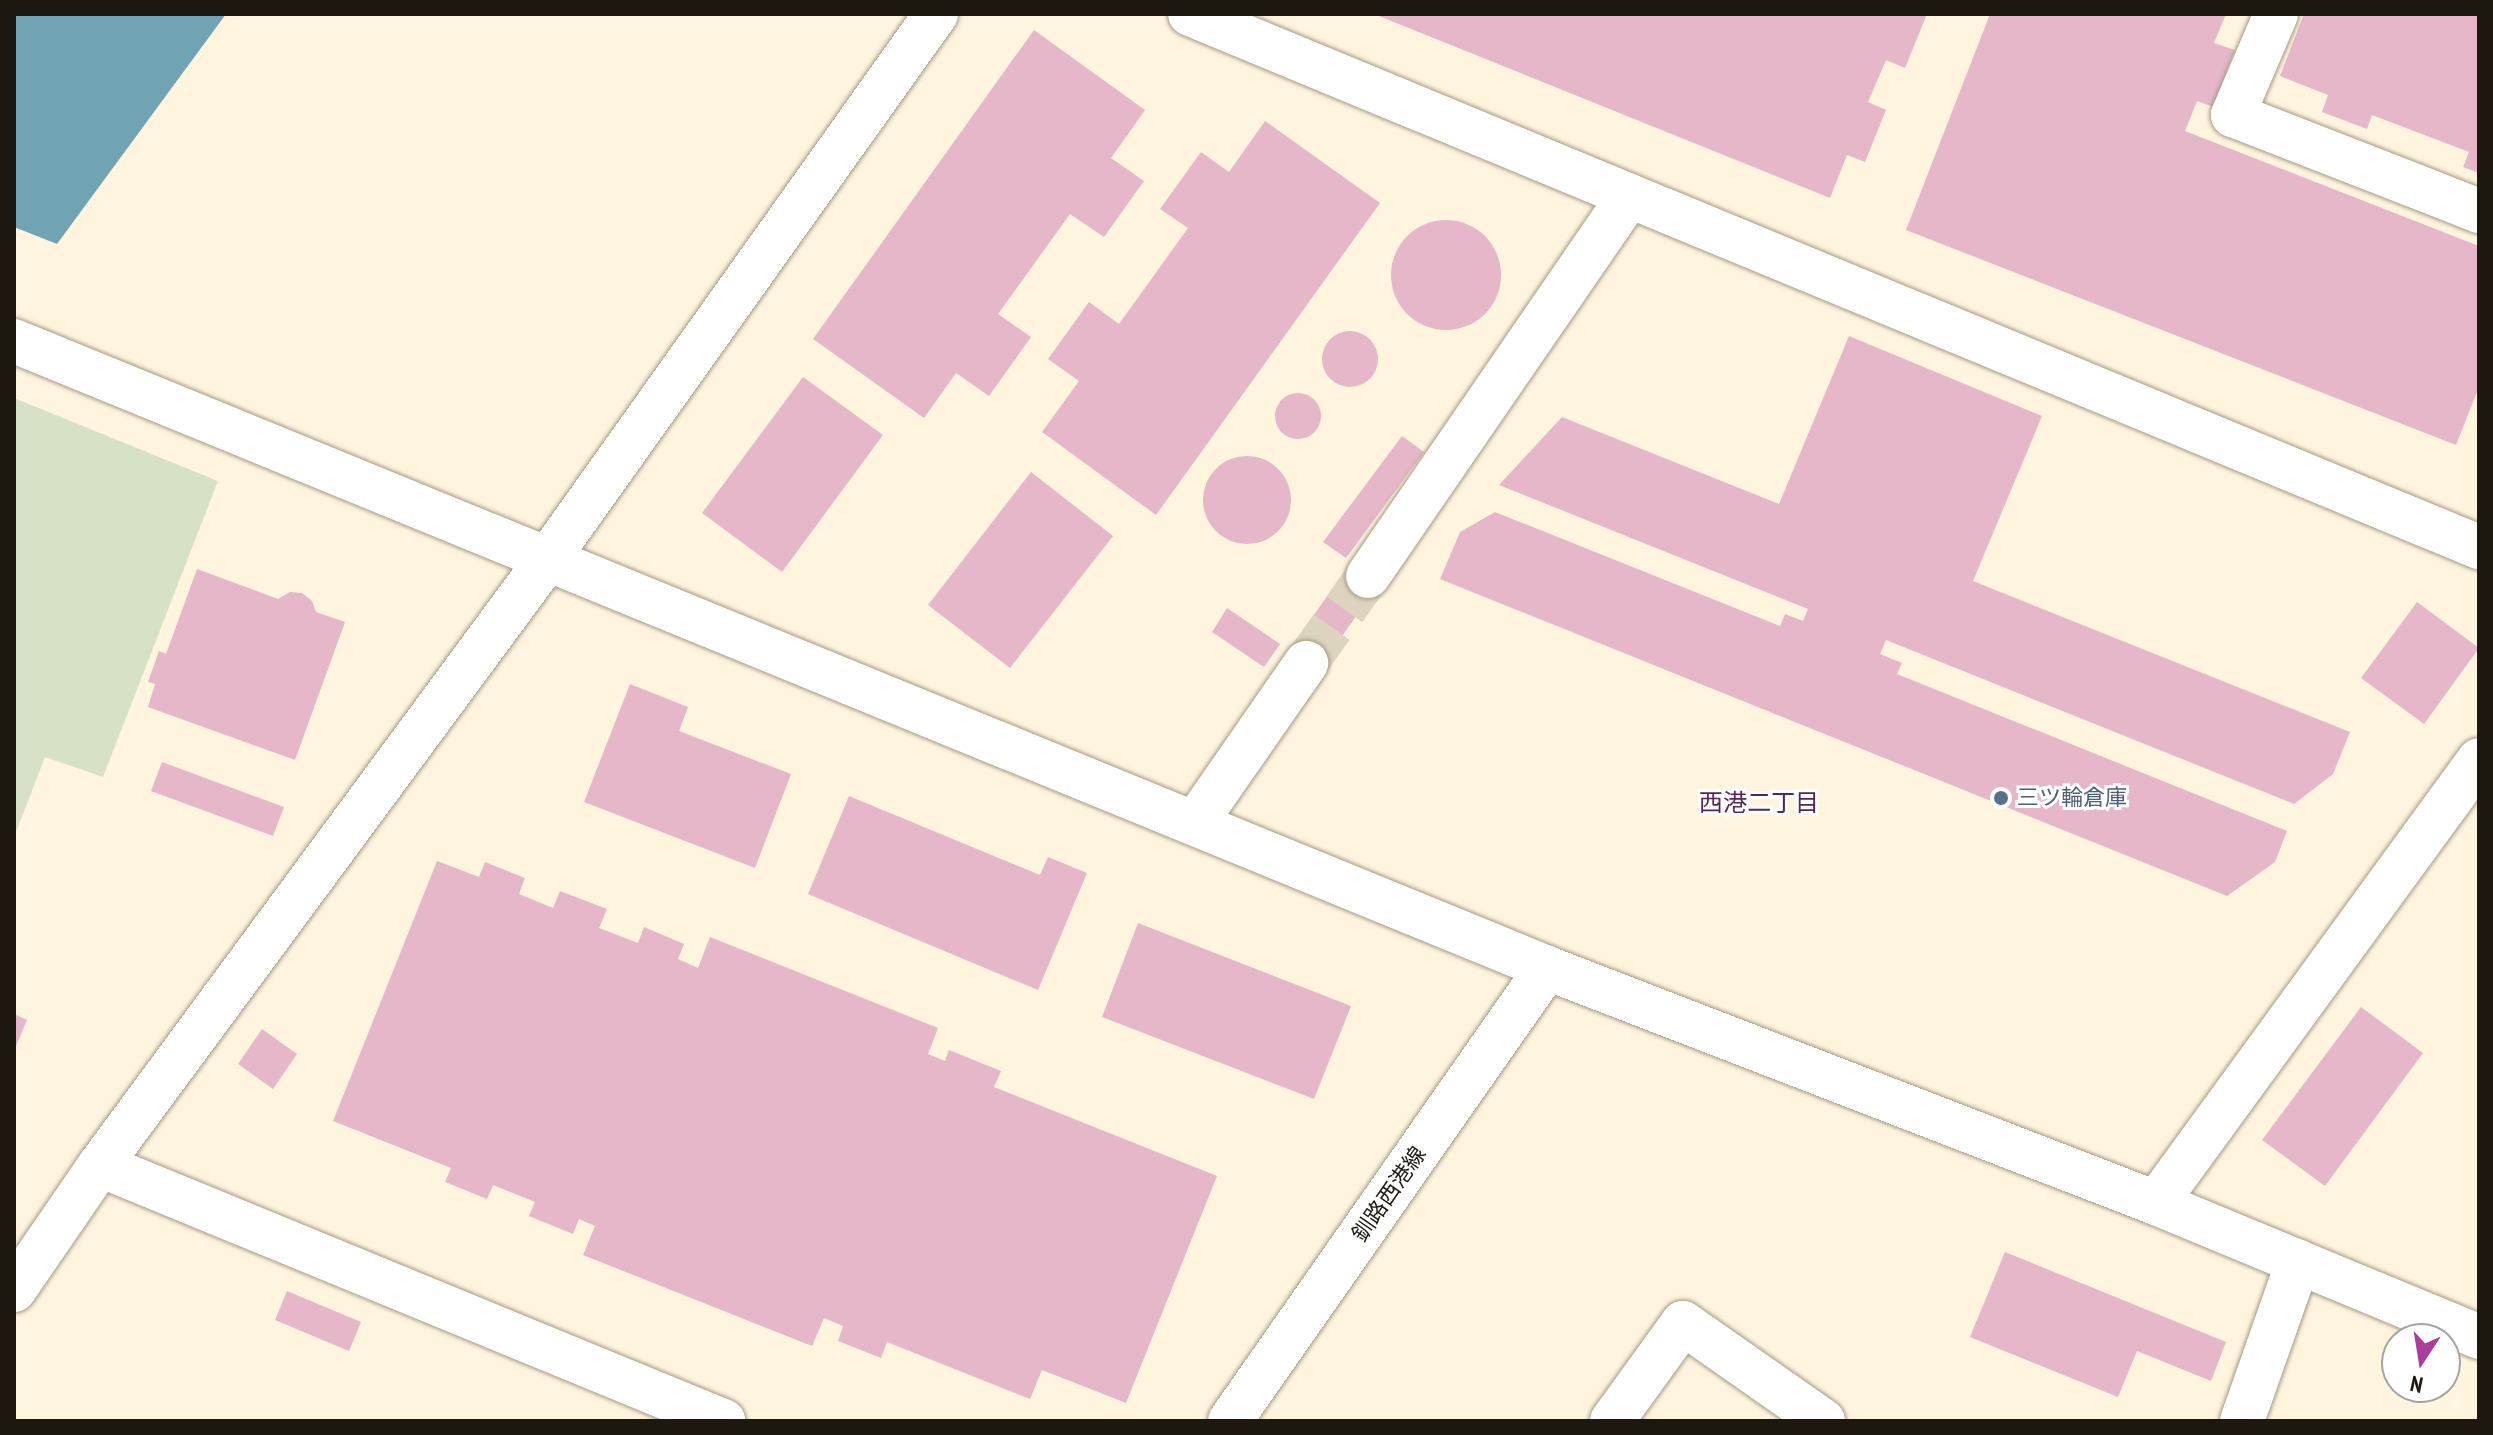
<!DOCTYPE html>
<html>
<head>
<meta charset="utf-8">
<style>
	body { margin:0 }
	#map { position:relative; width:2493px; height:1435px; overflow:hidden; background:#fff5de; font-family:"PT Sans Narrow","Noto Sans JP",sans-serif }
	div>[style] { position:absolute }
	.green>* { inset:0; background:#d7e1c6 }
	.water>* { inset:0; background:#71a4b3 }
	.building>* { inset:0; background:#e5b7c8 }
	.round { border-radius:50% }
	.minor-tunnel>* { height:44px; margin-top:-22px; transform-origin:0; background:repeating-linear-gradient(90deg,#ddd4bf 0 44px,transparent 0 66px) }
	.roads { filter:drop-shadow(0 0 2px #a39a85) drop-shadow(0 0 2px #a39a85) }
	.minor>* { height:44px; margin:-22px; padding:0 22px; transform-origin:22px; border-radius:22px; background:#fff }
	.major>* { height:44px; margin:-22px; padding:0 22px; transform-origin:22px; border-radius:22px; background:#fff }
	.dots>* { width:22px; height:22px; translate:-50% -50%; box-sizing:border-box; border:4px solid #fff; border-radius:50% }
	span { translate:-50% -50%; white-space:nowrap; text-align:center; line-height:1.15; -webkit-text-stroke:6px #fff; paint-order:stroke }
	.service-label { font-size:22px; color:#4e5e75 }
	.left { translate:0 -50%; text-align:left }
	.street-label { font-size:22px; color:#1c1810 }
	.neighbourhood-label { font-size:24px; color:#5a2553 }
	.frame { position:absolute; inset:0; border:16px solid #1c1810; pointer-events:none }
	.north { position:absolute; left:2381px; top:1323px; width:80px; height:80px; box-sizing:border-box; background:#fff; border:2px solid #a4a39f; border-radius:50%; rotate:192deg; font-size:22px; font-weight:700; line-height:32px; text-align:center; color:#1c1810 }
	.north::after { content:''; display:block; margin:auto; width:28px; height:36px; background:#aa3e9d; clip-path:polygon(50% 0,100% 100%,50% 72%,0 100%) }
</style>
</head>
<body>
<div id="map">
	<div class="green">
		<div style="clip-path:polygon(14px 398px,218px 481px,103px 777px,45px 757px,14px 837px)"></div>
	</div>
	<div class="water">
		<div style="clip-path:polygon(14px 14px,226px 14px,57px 244px,14px 227px)"></div>
	</div>
	<div class="building">
		<div style="clip-path:polygon(1374px 14px,1927px 14px,1905px 68px,1886px 60px,1868px 102px,1886px 110px,1865px 162px,1847px 155px,1830px 198px)"></div>
		<div style="clip-path:polygon(1990px 14px,2226px 14px,2214px 43px,2235px 50px,2213px 107px,2197px 101px,2185px 131px,2479px 246px,2479px 387px,2456px 445px,1906px 230px)"></div>
		<div style="clip-path:polygon(2304px 14px,2479px 14px,2479px 173px,2463px 167px,2469px 152px,2372px 115px,2367px 129px,2322px 112px,2328px 95px,2280px 76px)"></div>
		<div style="clip-path:polygon(1034px 30px,1145px 110px,1111px 158px,1144px 181px,1104px 237px,1070px 214px,998px 314px,1031px 337px,989px 396px,956px 373px,924px 418px,813px 339px)"></div>
		<div style="clip-path:polygon(1265px 121px,1380px 203px,1156px 515px,1042px 432px,1079px 381px,1048px 359px,1089px 302px,1119px 324px,1188px 228px,1160px 209px,1201px 152px,1229px 172px)"></div>
		<div class="round" style="left:1391px;top:220px;width:110px;height:110px"></div>
		<div class="round" style="left:1322px;top:331px;width:56px;height:56px"></div>
		<div style="clip-path:polygon(1849px 336px,2042px 416px,1973px 581px,2350px 732px,2333px 774px,2294px 804px,1886px 640px,1880px 654px,1902px 663px,1897px 674px,2287px 831px,2275px 862px,2227px 896px,1440px 579px,1460px 532px,1495px 512px,1780px 626px,1785px 614px,1803px 621px,1808px 609px,1499px 485px,1562px 417px,1779px 504px)"></div>
		<div style="clip-path:polygon(803px 377px,883px 435px,782px 572px,702px 513px)"></div>
		<div class="round" style="left:1275px;top:393px;width:46px;height:46px"></div>
		<div style="clip-path:polygon(1402px 436px,1424px 452px,1346px 558px,1323px 542px)"></div>
		<div class="round" style="left:1203px;top:456px;width:88px;height:88px"></div>
		<div style="clip-path:polygon(1031px 472px,1113px 536px,1010px 668px,928px 605px)"></div>
		<div style="clip-path:polygon(1350px 563px,1379px 583px,1318px 671px,1289px 651px)"></div>
		<div style="clip-path:polygon(197px 569px,278px 599px,290px 592px,302px 593px,312px 601px,316px 612px,345px 622px,295px 760px,148px 707px,155px 684px,148px 682px,159px 651px,166px 654px)"></div>
		<div style="clip-path:polygon(2417px 602px,2479px 648px,2424px 724px,2361px 678px)"></div>
		<div style="clip-path:polygon(1227px 608px,1280px 644px,1264px 667px,1212px 632px)"></div>
		<div style="clip-path:polygon(630px 684px,688px 707px,679px 731px,791px 774px,755px 868px,584px 802px)"></div>
		<div style="clip-path:polygon(162px 762px,284px 807px,273px 836px,151px 791px)"></div>
		<div style="clip-path:polygon(849px 796px,1040px 875px,1048px 857px,1087px 873px,1038px 990px,808px 894px)"></div>
		<div style="clip-path:polygon(437px 861px,479px 877px,485px 862px,525px 878px,519px 894px,553px 908px,560px 891px,607px 909px,599px 928px,638px 943px,644px 927px,684px 944px,678px 959px,698px 968px,710px 937px,938px 1028px,928px 1054px,945px 1061px,949px 1050px,1001px 1071px,994px 1087px,1217px 1176px,1126px 1403px,1042px 1370px,1030px 1399px,887px 1342px,881px 1358px,838px 1341px,843px 1326px,824px 1318px,812px 1346px,583px 1255px,595px 1226px,579px 1219px,573px 1234px,529px 1216px,535px 1202px,493px 1185px,487px 1199px,445px 1182px,451px 1168px,333px 1121px)"></div>
		<div style="clip-path:polygon(1138px 923px,1351px 1006px,1314px 1099px,1102px 1017px)"></div>
		<div style="clip-path:polygon(2361px 1007px,2423px 1053px,2325px 1186px,2262px 1140px)"></div>
		<div style="clip-path:polygon(14px 1014px,27px 1020px,14px 1051px)"></div>
		<div style="clip-path:polygon(262px 1029px,297px 1054px,273px 1089px,238px 1064px)"></div>
		<div style="clip-path:polygon(2005px 1252px,2226px 1342px,2211px 1381px,2137px 1351px,2118px 1397px,1970px 1337px)"></div>
		<div style="clip-path:polygon(287px 1291px,361px 1322px,349px 1351px,275px 1320px)"></div>
	</div>
	<div class="minor-tunnel">
		<div style="left:1306px;top:663px;width:107px;rotate:-54.5deg"></div>
	</div>
	<div class="roads">
		<div class="minor">
			<div style="left:1190px;top:14px;width:1395px;rotate:22.47deg"></div>
			<div style="left:2276px;top:14px;width:110px;rotate:113.1deg"></div>
			<div style="left:2233px;top:115px;width:264px;rotate:21.3deg"></div>
			<div style="left:14px;top:341px;width:1656px;rotate:22.24deg"></div>
			<div style="left:1547px;top:968px;width:653px;rotate:21.1deg"></div>
			<div style="left:2156px;top:1203px;width:350px;rotate:22.5deg"></div>
			<div style="left:1368px;top:576px;width:461px;rotate:-55.5deg"></div>
			<div style="left:1195px;top:823px;width:195px;rotate:-55.2deg"></div>
			<div style="left:100px;top:1165px;width:674px;rotate:22.34deg"></div>
			<div style="left:2156px;top:1203px;width:548px;rotate:-53.9deg"></div>
			<div style="left:14px;top:1290px;width:152px;rotate:-55.5deg"></div>
			<div style="left:100px;top:1165px;width:756px;rotate:-53.55deg"></div>
			<div style="left:549px;top:557px;width:667px;rotate:-54.52deg"></div>
			<div style="left:1612px;top:1421px;width:121px;rotate:-54.1deg"></div>
			<div style="left:1683px;top:1323px;width:171px;rotate:35deg"></div>
			<div style="left:2242px;top:1421px;width:169px;rotate:-70.6deg"></div>
		</div>
		<div class="major">
			<div style="left:1230px;top:1421px;width:553px;rotate:-55.02deg"></div>
		</div>
	</div>
	<div class="dots">
		<div style="left:2001px;top:798px;background:#5c6f8a"></div>
	</div>
	<div class="service-label">
		<span class="left" style="left:2017px;top:798px">三ツ輪倉庫</span>
	</div>
	<div class="street-label">
		<span style="left:1389px;top:1194px;rotate:-55deg">釧路西港線</span>
	</div>
	<div class="neighbourhood-label">
		<span style="left:1759px;top:803px">西港二丁目</span>
	</div>
	<div class="frame"></div>
	<div class="north">N</div>
</div>
</body>
</html>
